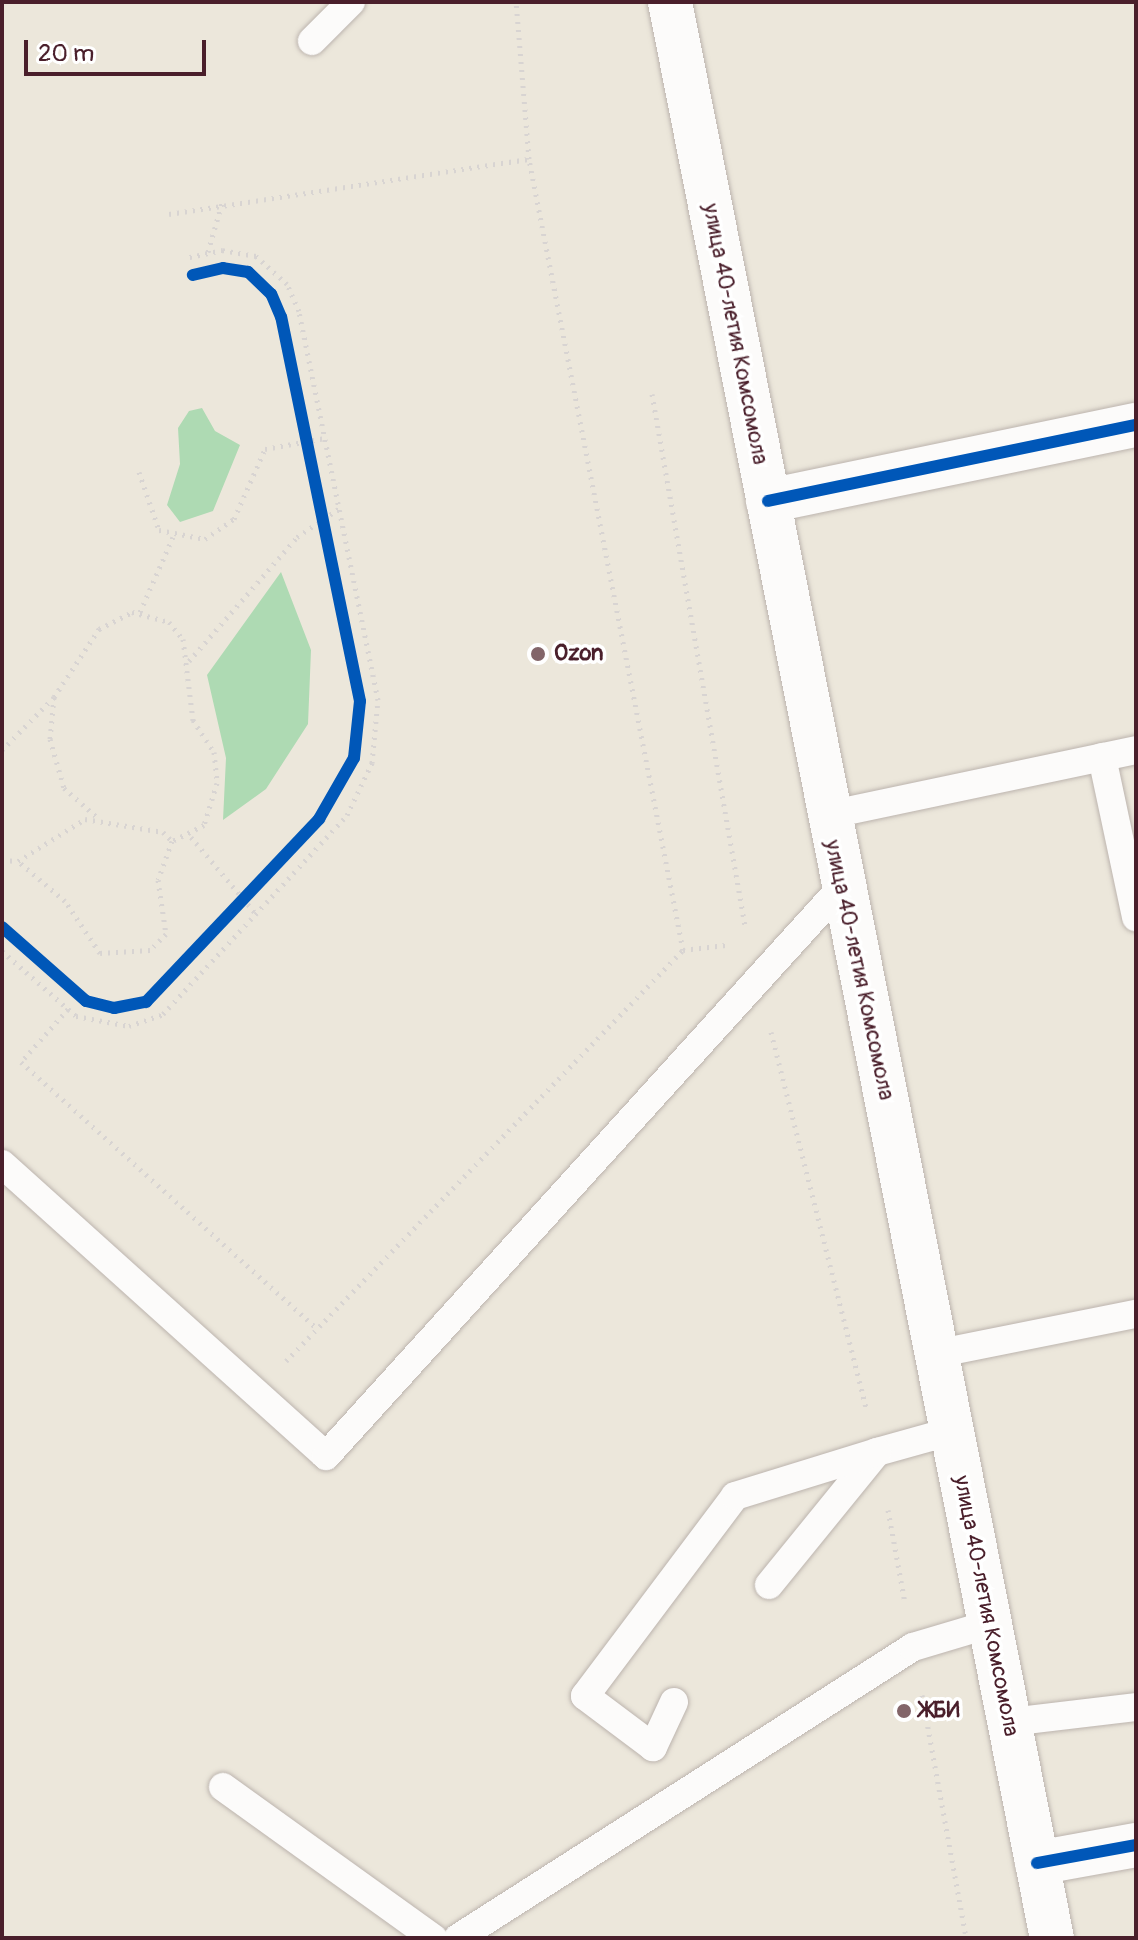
<!DOCTYPE html>
<html>
<head>
<meta charset="utf-8">
<style>
	body { margin:0 }
	#map { position:relative; width:1138px; height:1940px; overflow:hidden; background:#ece7db; font-family:Pangolin,sans-serif }
	div>[style] { position:absolute }
	.green>* { inset:0; background:#aedab3 }
	.path>* { height:5px; margin-top:-2.5px; transform-origin:0; background:repeating-linear-gradient(90deg,#d8d4d2 0 2px,transparent 0 8px) }
	.roads { filter:drop-shadow(0 0 2px #bcb4ae) drop-shadow(0 0 2px #bcb4ae) }
	.service>* { height:28px; margin:-14px; padding:0 14px; transform-origin:14px; border-radius:14px; background:#fcfbfa }
	.minor>* { height:44px; margin:-22px; padding:0 22px; transform-origin:22px; border-radius:22px; background:#fcfbfa }
	.secondary>* { height:44px; margin:-22px; padding:0 22px; transform-origin:22px; border-radius:22px; background:#fcfbfa }
	.cycleway>* { height:12px; margin:-6px; padding:0 6px; transform-origin:6px; border-radius:6px; background:#0057b8 }
	.dots>* { width:22px; height:22px; translate:-50% -50%; box-sizing:border-box; border:4px solid #fff; border-radius:50% }
	span { translate:-50% -50%; white-space:nowrap; text-align:center; line-height:1.15; -webkit-text-stroke:7px #fff; paint-order:stroke }
	.street-label { font-size:22px; color:#4a1f2b }
	.poi-label { font-size:22px; color:#4a1f2b; font-weight:700 }
	.left { translate:0 -50%; text-align:left }
	.frame { position:absolute; inset:0; border:4px solid #4a1f2b; pointer-events:none }
	.scale { position:absolute; left:24px; top:40px; width:182px; height:36px; box-sizing:border-box; border:4px solid #4a1f2b; border-top:0; padding-left:10px; font-size:24px; line-height:28px; white-space:nowrap; color:#4a1f2b; -webkit-text-stroke:6px #fff; paint-order:stroke }
</style>
</head>
<body>
<div id="map">
	<div class="green">
		<div style="clip-path:polygon(202px 408px,215px 431px,240px 445px,213px 511px,180px 522px,167px 505px,180px 464px,178px 428px,189px 411px)"></div>
		<div style="clip-path:polygon(281px 572px,311px 650px,308px 724px,266px 789px,223px 820px,226px 758px,207px 675px)"></div>
	</div>
	<div class="path">
		<div style="left:169px;top:214px;width:364px;rotate:-8.7deg"></div>
		<div style="left:208px;top:252px;width:51px;rotate:-74.1deg"></div>
		<div style="left:652px;top:394px;width:540px;rotate:80.08deg"></div>
		<div style="left:139px;top:472px;width:61px;rotate:71deg"></div>
		<div style="left:159px;top:530px;width:47px;rotate:11.1deg"></div>
		<div style="left:205px;top:539px;width:35px;rotate:-35deg"></div>
		<div style="left:234px;top:519px;width:77px;rotate:-66.1deg"></div>
		<div style="left:265px;top:449px;width:61px;rotate:-10.4deg"></div>
		<div style="left:140px;top:612px;width:82px;rotate:-66.3deg"></div>
		<div style="left:189px;top:661px;width:164px;rotate:-48.9deg"></div>
		<div style="left:297px;top:537px;width:52px;rotate:-34deg"></div>
		<div style="left:54px;top:697px;width:42px;rotate:95.4deg"></div>
		<div style="left:50px;top:739px;width:51px;rotate:74.1deg"></div>
		<div style="left:64px;top:788px;width:47px;rotate:41.5deg"></div>
		<div style="left:2px;top:750px;width:74px;rotate:-45.5deg"></div>
		<div style="left:54px;top:697px;width:82px;rotate:-56.5deg"></div>
		<div style="left:99px;top:629px;width:37px;rotate:-27deg"></div>
		<div style="left:132px;top:612px;width:38px;rotate:15deg"></div>
		<div style="left:169px;top:622px;width:22px;rotate:51deg"></div>
		<div style="left:183px;top:639px;width:82px;rotate:83deg"></div>
		<div style="left:193px;top:720px;width:38px;rotate:57deg"></div>
		<div style="left:214px;top:752px;width:31px;rotate:84deg"></div>
		<div style="left:217px;top:783px;width:44px;rotate:107.2deg"></div>
		<div style="left:204px;top:825px;width:36px;rotate:153deg"></div>
		<div style="left:191px;top:837px;width:102px;rotate:49.8deg"></div>
		<div style="left:2px;top:860px;width:16px;rotate:4deg"></div>
		<div style="left:18px;top:861px;width:79px;rotate:-32.1deg"></div>
		<div style="left:85px;top:819px;width:79px;rotate:9.5deg"></div>
		<div style="left:163px;top:832px;width:13px;rotate:45deg"></div>
		<div style="left:172px;top:841px;width:41px;rotate:109.7deg"></div>
		<div style="left:158px;top:880px;width:55px;rotate:81.6deg"></div>
		<div style="left:166px;top:934px;width:23px;rotate:135deg"></div>
		<div style="left:150px;top:950px;width:50px;rotate:176.6deg"></div>
		<div style="left:100px;top:953px;width:63px;rotate:-123.9deg"></div>
		<div style="left:65px;top:901px;width:62px;rotate:-139.6deg"></div>
		<div style="left:683px;top:950px;width:43px;rotate:-6.6deg"></div>
		<div style="left:2px;top:951px;width:98px;rotate:41.3deg"></div>
		<div style="left:76px;top:1016px;width:54px;rotate:10.7deg"></div>
		<div style="left:129px;top:1026px;width:36px;rotate:-19deg"></div>
		<div style="left:163px;top:1014px;width:271px;rotate:-47.2deg"></div>
		<div style="left:347px;top:815px;width:58px;rotate:-64.3deg"></div>
		<div style="left:372px;top:763px;width:63px;rotate:-84.6deg"></div>
		<div style="left:378px;top:700px;width:397px;rotate:-101.5deg"></div>
		<div style="left:299px;top:311px;width:30px;rotate:-114deg"></div>
		<div style="left:287px;top:284px;width:42px;rotate:-137.9deg"></div>
		<div style="left:256px;top:256px;width:34px;rotate:-170deg"></div>
		<div style="left:223px;top:250px;width:39px;rotate:168deg"></div>
		<div style="left:68px;top:1009px;width:71px;rotate:131.6deg"></div>
		<div style="left:21px;top:1062px;width:397px;rotate:42deg"></div>
		<div style="left:771px;top:1032px;width:387px;rotate:75.8deg"></div>
		<div style="left:286px;top:1361px;width:571px;rotate:-45.99deg"></div>
		<div style="left:683px;top:950px;width:806px;rotate:-101.02deg"></div>
		<div style="left:529px;top:159px;width:158px;rotate:-94.7deg"></div>
		<div style="left:888px;top:1510px;width:95px;rotate:79.6deg"></div>
		<div style="left:922px;top:1695px;width:247px;rotate:79.7deg"></div>
	</div>
	<div class="roads">
		<div class="service">
			<div style="left:312px;top:41px;width:55px;rotate:-45deg"></div>
			<div style="left:1102px;top:757px;width:164px;rotate:78deg"></div>
			<div style="left:828px;top:815px;width:315px;rotate:-11.9deg"></div>
			<div style="left:2px;top:1164px;width:436px;rotate:42deg"></div>
			<div style="left:326px;top:1456px;width:767px;rotate:-47.8deg"></div>
			<div style="left:935px;top:1354px;width:205px;rotate:-11.3deg"></div>
			<div style="left:769px;top:1585px;width:171px;rotate:-50.9deg"></div>
			<div style="left:877px;top:1452px;width:78px;rotate:-15.6deg"></div>
			<div style="left:674px;top:1702px;width:50px;rotate:115deg"></div>
			<div style="left:653px;top:1747px;width:85px;rotate:-143.1deg"></div>
			<div style="left:585px;top:1696px;width:250px;rotate:-53.1deg"></div>
			<div style="left:735px;top:1496px;width:149px;rotate:-17.2deg"></div>
			<div style="left:1010px;top:1722px;width:127px;rotate:-6.8deg"></div>
			<div style="left:223px;top:1787px;width:259px;rotate:35.7deg"></div>
			<div style="left:458px;top:1938px;width:540px;rotate:-32.6deg"></div>
			<div style="left:913px;top:1647px;width:80px;rotate:-16.6deg"></div>
		</div>
		<div class="minor">
			<div style="left:768px;top:501px;width:376px;rotate:-11.7deg"></div>
			<div style="left:1037px;top:1863px;width:101px;rotate:-10.3deg"></div>
		</div>
		<div class="secondary">
			<div style="left:670px;top:2px;width:1973px;rotate:78.84deg"></div>
		</div>
	</div>
	<div class="cycleway">
		<div style="left:768px;top:501px;width:376px;rotate:-11.7deg"></div>
		<div style="left:2px;top:927px;width:112px;rotate:41.4deg"></div>
		<div style="left:86px;top:1001px;width:29px;rotate:14deg"></div>
		<div style="left:114px;top:1008px;width:33px;rotate:-11deg"></div>
		<div style="left:146px;top:1002px;width:252px;rotate:-46.6deg"></div>
		<div style="left:319px;top:819px;width:70px;rotate:-60.2deg"></div>
		<div style="left:354px;top:758px;width:57px;rotate:-84deg"></div>
		<div style="left:360px;top:701px;width:392px;rotate:-101.6deg"></div>
		<div style="left:281px;top:317px;width:25px;rotate:-113deg"></div>
		<div style="left:271px;top:294px;width:32px;rotate:-136deg"></div>
		<div style="left:248px;top:272px;width:25px;rotate:-171deg"></div>
		<div style="left:223px;top:268px;width:31px;rotate:167deg"></div>
		<div style="left:1037px;top:1863px;width:101px;rotate:-10.3deg"></div>
	</div>
	<div class="dots">
		<div style="left:538px;top:654px;background:#836569"></div>
		<div style="left:904px;top:1711px;background:#836569"></div>
	</div>
	<div class="street-label">
		<span style="left:735px;top:334px;rotate:79deg">улица 40-летия Комсомола</span>
		<span style="left:859px;top:970px;rotate:78deg">улица 40-летия Комсомола</span>
		<span style="left:986px;top:1606px;rotate:79deg">улица 40-летия Комсомола</span>
	</div>
	<div class="poi-label">
		<span class="left" style="left:554px;top:654px">Ozon</span>
		<span class="left" style="left:920px;top:1711px">ЖБИ</span>
	</div>
	<div class="frame"></div>
	<div class="scale">20 m</div>
</div>
</body>
</html>
